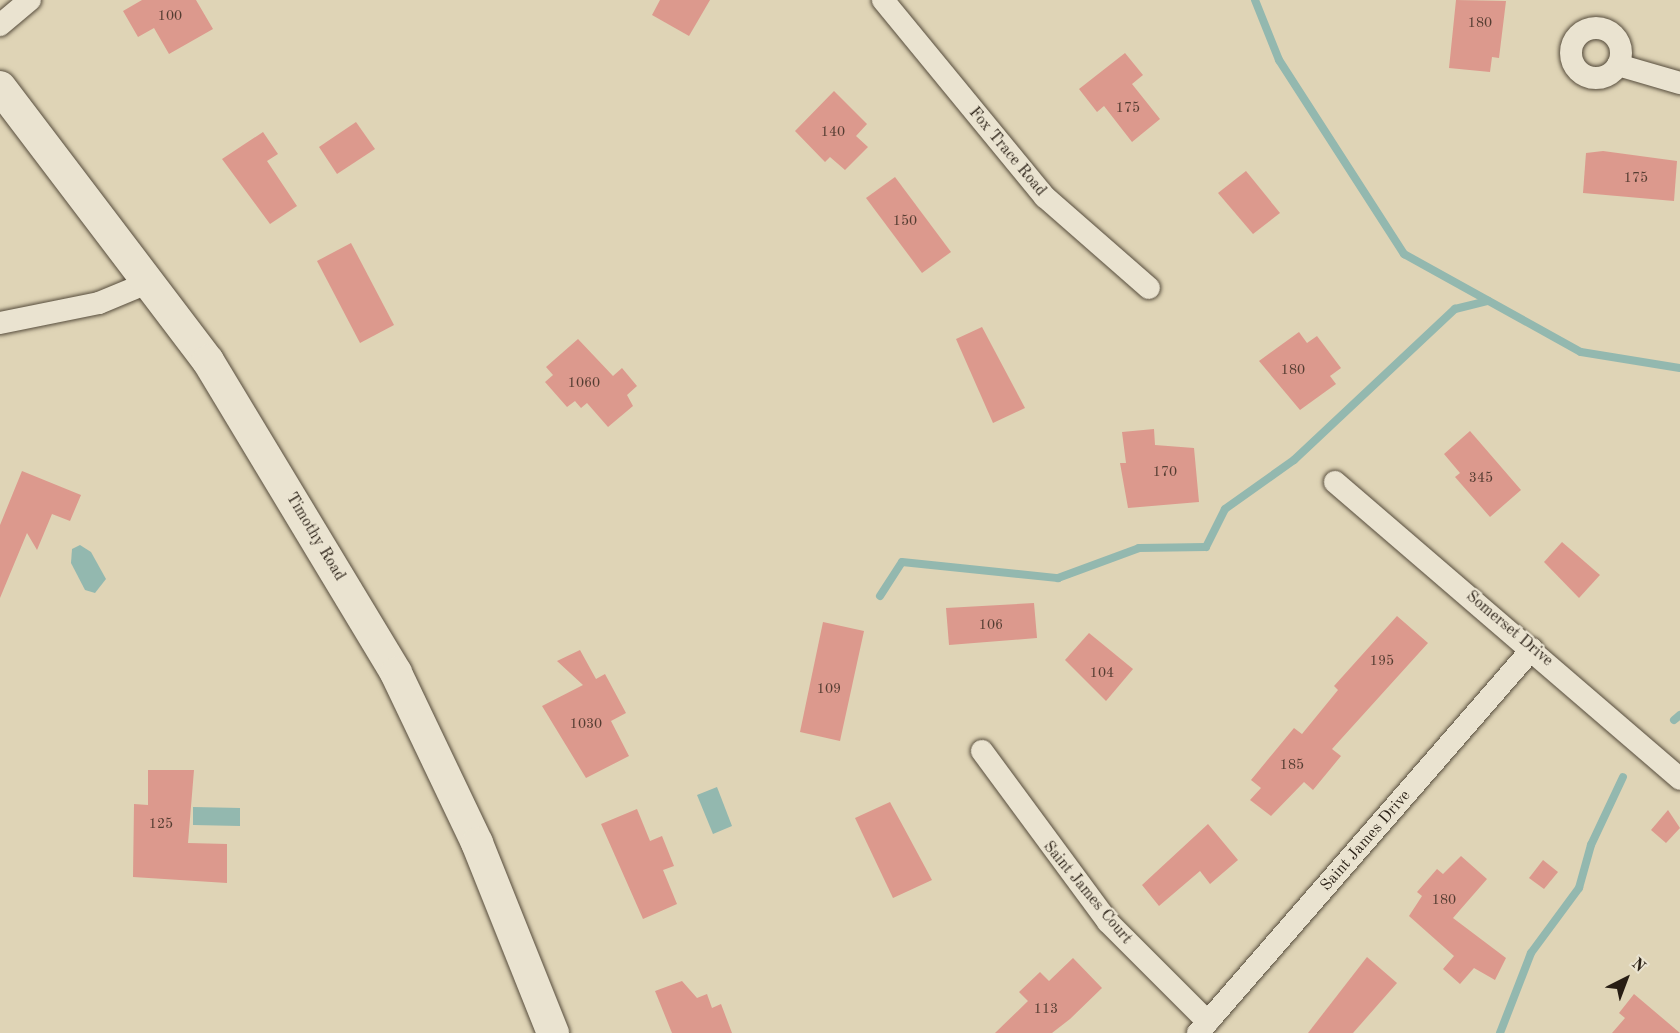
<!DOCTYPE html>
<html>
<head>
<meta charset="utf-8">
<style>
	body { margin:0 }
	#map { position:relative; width:1680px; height:1033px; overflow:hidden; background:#dfd4b6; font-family:"Old Standard TT",serif }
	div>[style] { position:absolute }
	.water>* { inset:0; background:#93b8af }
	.stream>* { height:8px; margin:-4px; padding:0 4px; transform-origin:4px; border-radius:4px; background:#93b8af }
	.building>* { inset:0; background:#dc998d }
	.roads { filter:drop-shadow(0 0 2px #564c3c) drop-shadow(0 0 2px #564c3c) }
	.street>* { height:22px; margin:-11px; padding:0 11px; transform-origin:11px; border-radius:11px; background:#eae3d0 }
	.street>.ring { margin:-11px; padding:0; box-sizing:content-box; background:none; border:22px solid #eae3d0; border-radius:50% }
	.secondary>* { height:32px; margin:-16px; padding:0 16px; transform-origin:16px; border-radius:16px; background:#eae3d0 }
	span { translate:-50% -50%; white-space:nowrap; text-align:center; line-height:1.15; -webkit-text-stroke:4.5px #eae3d0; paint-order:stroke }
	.number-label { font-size:14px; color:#553d32 }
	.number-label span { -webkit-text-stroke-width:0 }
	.street-label { font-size:16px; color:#281e14 }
	.north { position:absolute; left:1596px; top:949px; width:60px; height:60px; -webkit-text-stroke:4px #eae3d0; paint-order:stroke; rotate:42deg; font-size:16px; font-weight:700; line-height:24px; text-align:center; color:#281e14 }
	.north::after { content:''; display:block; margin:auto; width:21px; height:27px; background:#281e14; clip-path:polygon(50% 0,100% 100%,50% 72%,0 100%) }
</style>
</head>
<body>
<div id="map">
	<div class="water">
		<div style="clip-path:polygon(80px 545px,91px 552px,106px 579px,95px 593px,85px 590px,71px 563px,72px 549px)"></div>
		<div style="clip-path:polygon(717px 787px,732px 826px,713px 834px,697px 795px)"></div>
		<div style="clip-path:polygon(193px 807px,240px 808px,240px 826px,193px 825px)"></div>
	</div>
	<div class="stream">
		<div style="left:1255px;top:0;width:65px;rotate:68.2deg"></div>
		<div style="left:1279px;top:60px;width:231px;rotate:57.2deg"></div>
		<div style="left:1404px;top:254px;width:202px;rotate:29deg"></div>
		<div style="left:1581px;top:352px;width:100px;rotate:9.2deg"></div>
		<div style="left:880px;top:596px;width:40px;rotate:-57.1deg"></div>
		<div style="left:902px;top:562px;width:157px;rotate:5.9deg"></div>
		<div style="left:1058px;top:578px;width:86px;rotate:-20.3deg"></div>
		<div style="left:1139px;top:548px;width:67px;rotate:-0.9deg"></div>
		<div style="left:1206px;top:547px;width:42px;rotate:-63.4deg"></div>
		<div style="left:1225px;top:509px;width:85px;rotate:-35.4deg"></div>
		<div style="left:1294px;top:460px;width:221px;rotate:-43.2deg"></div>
		<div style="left:1455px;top:309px;width:34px;rotate:-14deg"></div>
		<div style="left:1674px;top:720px;width:8px;rotate:-40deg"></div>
		<div style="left:1500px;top:1033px;width:86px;rotate:-68.8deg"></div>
		<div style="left:1531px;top:953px;width:81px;rotate:-53.6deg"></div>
		<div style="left:1579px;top:888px;width:45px;rotate:-74.4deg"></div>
		<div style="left:1591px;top:845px;width:75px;rotate:-64.8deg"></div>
	</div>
	<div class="building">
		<div style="clip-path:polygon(142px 0,196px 0,213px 29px,169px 54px,154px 28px,138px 37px,123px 11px)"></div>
		<div style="clip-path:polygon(660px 0,710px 0,689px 36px,652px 15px)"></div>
		<div style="clip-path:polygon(1456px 0,1506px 1px,1499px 58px,1492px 57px,1490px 72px,1449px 68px)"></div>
		<div style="clip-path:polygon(1125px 53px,1143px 75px,1132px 84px,1160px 119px,1132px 142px,1104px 106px,1097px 112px,1079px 89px)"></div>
		<div style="clip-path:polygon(834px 91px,867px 124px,856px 136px,868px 147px,845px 170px,830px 157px,825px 162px,795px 131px)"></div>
		<div style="clip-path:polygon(356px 122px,375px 149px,337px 174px,319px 147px)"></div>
		<div style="clip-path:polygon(263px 132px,278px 154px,267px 161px,297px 206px,270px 224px,222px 159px)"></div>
		<div style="clip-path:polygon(1603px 151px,1677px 161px,1674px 201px,1583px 193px,1586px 153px)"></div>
		<div style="clip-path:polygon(1246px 171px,1280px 213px,1253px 234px,1218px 193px)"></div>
		<div style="clip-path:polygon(895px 177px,951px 252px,922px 273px,866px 198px)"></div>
		<div style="clip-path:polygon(351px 243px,394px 325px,360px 343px,317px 261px)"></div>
		<div style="clip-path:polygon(982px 327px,1025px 408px,993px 423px,956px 339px)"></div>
		<div style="clip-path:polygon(1299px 332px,1307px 343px,1317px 336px,1341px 368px,1330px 376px,1336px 384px,1300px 410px,1259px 361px)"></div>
		<div style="clip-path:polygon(578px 339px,613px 376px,622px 368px,637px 386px,627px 395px,633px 406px,608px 427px,587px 403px,581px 408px,575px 401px,567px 407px,545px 382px,553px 375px,546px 367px)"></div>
		<div style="clip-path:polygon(1154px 429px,1155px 445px,1194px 448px,1199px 502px,1128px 508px,1120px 463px,1126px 463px,1122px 432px)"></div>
		<div style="clip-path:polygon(1470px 431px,1521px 490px,1490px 517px,1455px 477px,1460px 473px,1444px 454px)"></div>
		<div style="clip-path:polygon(22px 471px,81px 495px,70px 521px,52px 514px,37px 550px,27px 533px,0 598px,0 525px)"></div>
		<div style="clip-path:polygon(1562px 542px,1600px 575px,1579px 598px,1544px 562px)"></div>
		<div style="clip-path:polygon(1034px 603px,1037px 638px,949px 645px,946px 608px)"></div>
		<div style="clip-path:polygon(1397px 616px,1428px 643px,1332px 749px,1341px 756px,1313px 790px,1304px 782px,1271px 816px,1250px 800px,1261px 788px,1251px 780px,1294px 728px,1302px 734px,1338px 690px,1334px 686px)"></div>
		<div style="clip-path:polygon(823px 622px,864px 631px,840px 741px,800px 732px)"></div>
		<div style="clip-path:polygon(1089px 633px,1133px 669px,1106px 701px,1065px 660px)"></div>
		<div style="clip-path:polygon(580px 650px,596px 679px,605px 674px,626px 713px,611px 721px,629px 756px,586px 778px,542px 706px,583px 685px,557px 661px)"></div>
		<div style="clip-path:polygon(148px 770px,194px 770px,188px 843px,227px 844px,227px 883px,133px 877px,134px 804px,148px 805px)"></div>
		<div style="clip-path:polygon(890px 802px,932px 880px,893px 898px,855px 818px)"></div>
		<div style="clip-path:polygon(637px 809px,650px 841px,662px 836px,674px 866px,663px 870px,677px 904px,643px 919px,601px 824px)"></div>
		<div style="clip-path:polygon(1668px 810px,1680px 828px,1666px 843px,1651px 830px)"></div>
		<div style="clip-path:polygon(1208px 824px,1238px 860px,1210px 884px,1200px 871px,1159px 906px,1142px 885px)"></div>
		<div style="clip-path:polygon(1461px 856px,1487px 879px,1453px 918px,1506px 958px,1495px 980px,1474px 968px,1460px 984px,1443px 969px,1454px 956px,1409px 916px,1422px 896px,1417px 892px,1437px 869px,1443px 874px)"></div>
		<div style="clip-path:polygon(1543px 860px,1558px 872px,1544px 889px,1529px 878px)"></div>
		<div style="clip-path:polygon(1367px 957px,1397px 983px,1353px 1033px,1308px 1033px)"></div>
		<div style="clip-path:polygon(1073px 958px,1102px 988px,1070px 1019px,1052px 1033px,995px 1033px,1028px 1001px,1019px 992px,1040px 972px,1049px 981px)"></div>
		<div style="clip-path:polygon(682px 981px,697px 998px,707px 994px,712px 1008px,721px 1004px,732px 1033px,672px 1033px,655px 991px)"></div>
		<div style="clip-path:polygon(1634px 994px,1680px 1033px,1612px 1033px,1625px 1018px,1619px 1013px)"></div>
	</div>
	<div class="roads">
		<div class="street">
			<div style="left:883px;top:0;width:255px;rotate:50.6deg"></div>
			<div style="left:1045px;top:197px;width:138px;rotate:41.2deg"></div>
			<div style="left:0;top:25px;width:39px;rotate:-40deg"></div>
			<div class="ring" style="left:1571px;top:28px;width:28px;height:28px"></div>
			<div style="left:1618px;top:65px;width:65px;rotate:16.2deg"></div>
			<div style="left:0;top:323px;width:101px;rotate:-11.4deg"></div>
			<div style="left:99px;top:303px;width:57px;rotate:-22.5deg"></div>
			<div style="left:1335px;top:482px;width:455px;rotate:40.7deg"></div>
			<div style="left:982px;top:751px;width:212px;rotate:53.6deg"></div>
			<div style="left:1108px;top:922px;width:141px;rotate:45deg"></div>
			<div style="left:1198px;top:1033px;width:509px;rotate:-48.98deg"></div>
		</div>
		<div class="secondary">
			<div style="left:0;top:87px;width:344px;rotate:52.8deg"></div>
			<div style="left:208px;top:361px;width:364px;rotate:58.9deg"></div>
			<div style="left:396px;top:673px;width:188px;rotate:64.5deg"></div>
			<div style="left:477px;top:843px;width:205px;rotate:68.2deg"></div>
		</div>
	</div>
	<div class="number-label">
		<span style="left:170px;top:16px">100</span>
		<span style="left:1480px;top:23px">180</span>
		<span style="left:1128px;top:108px">175</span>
		<span style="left:833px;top:132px">140</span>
		<span style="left:1636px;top:178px">175</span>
		<span style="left:905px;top:221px">150</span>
		<span style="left:1293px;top:370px">180</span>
		<span style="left:584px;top:383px">1060</span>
		<span style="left:1165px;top:472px">170</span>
		<span style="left:1481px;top:478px">345</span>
		<span style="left:991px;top:625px">106</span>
		<span style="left:1382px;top:661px">195</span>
		<span style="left:1102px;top:673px">104</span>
		<span style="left:829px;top:689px">109</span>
		<span style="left:586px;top:724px">1030</span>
		<span style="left:1292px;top:765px">185</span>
		<span style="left:161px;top:824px">125</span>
		<span style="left:1444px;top:900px">180</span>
		<span style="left:1046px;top:1009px">113</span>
	</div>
	<div class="street-label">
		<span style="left:1007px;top:152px;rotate:50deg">Fox Trace Road</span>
		<span style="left:315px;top:537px;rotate:59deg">Timothy Road</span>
		<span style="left:1509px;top:629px;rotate:40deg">Somerset Drive</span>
		<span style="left:1366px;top:841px;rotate:-49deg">Saint James Drive</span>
		<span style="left:1087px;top:893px;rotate:50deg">Saint James Court</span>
	</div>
	<div class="north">N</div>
</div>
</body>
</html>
